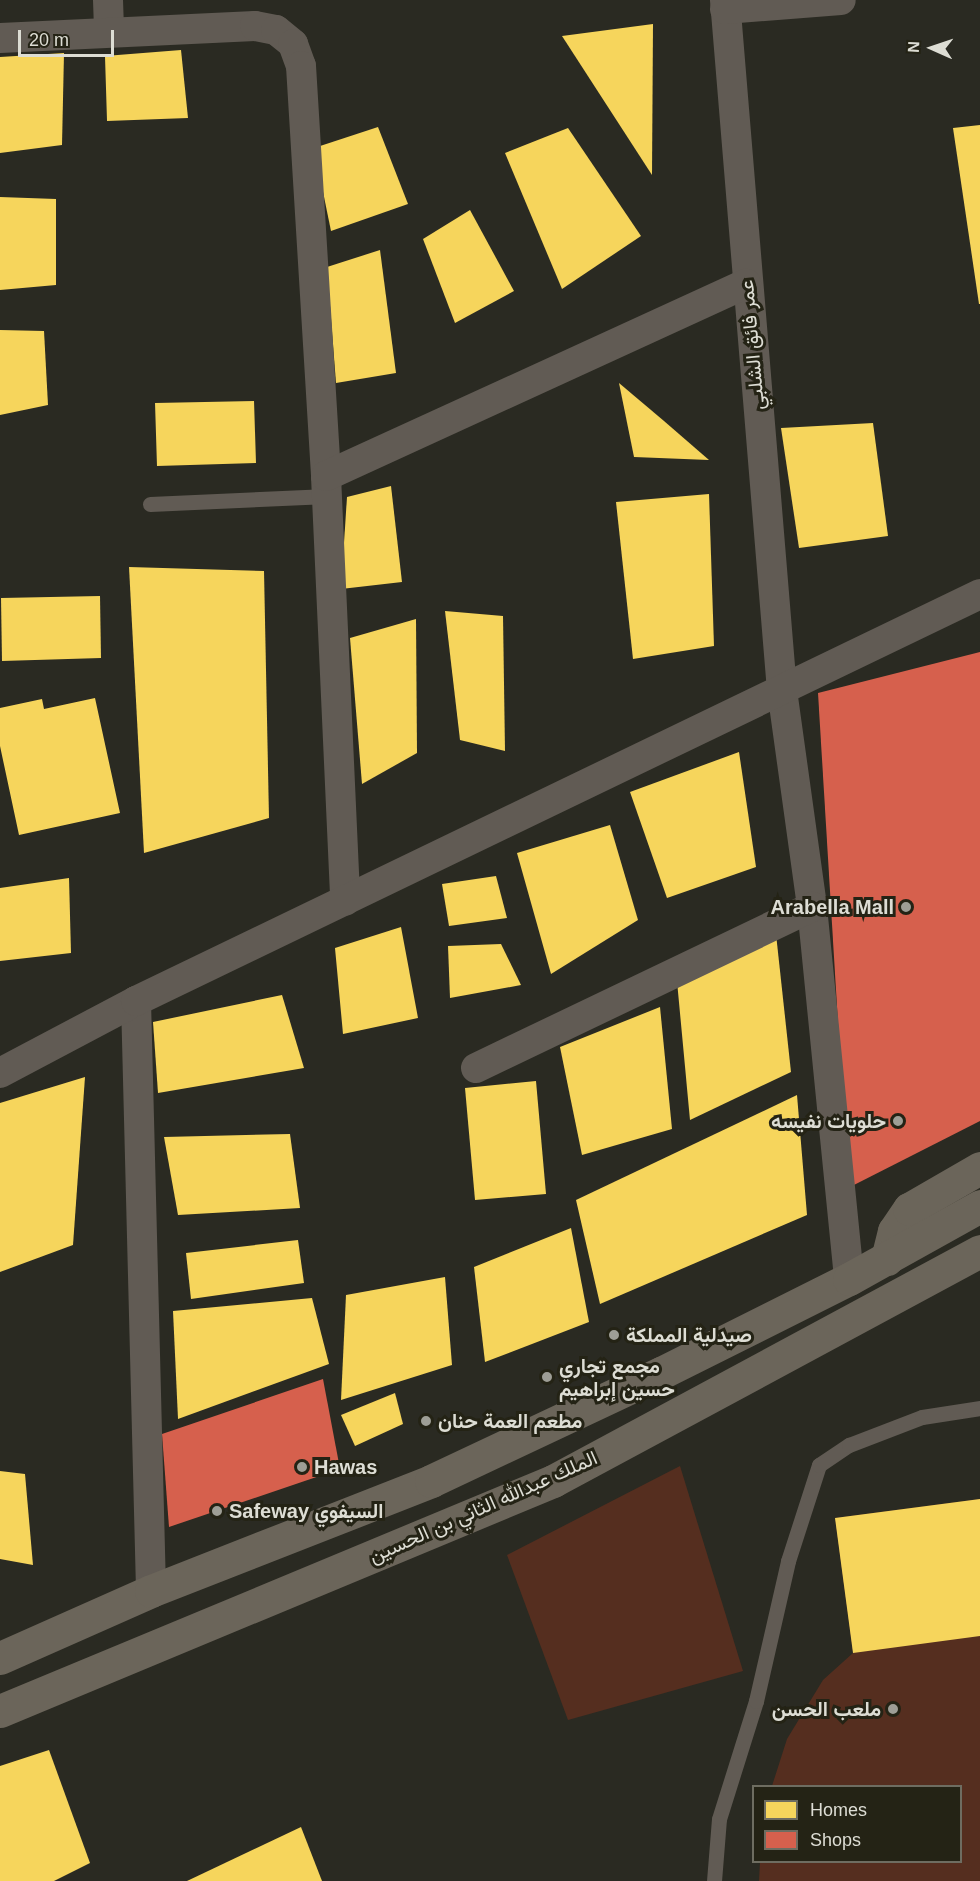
<!DOCTYPE html>
<html>
<head>
<meta charset="utf-8">
<style>
	body { margin:0 }
	#map { position:relative; width:980px; height:1881px; overflow:hidden; background:#2a2a22; font-family:Helvetica,Vazirmatn,sans-serif }
	div>[style] { position:absolute }
	.green>* { inset:0; background:#552e1f }
	.homes>* { inset:0; background:#f6d55c }
	.shops>* { inset:0; background:#d6604d }
	.service>* { height:15px; margin:-7.5px; padding:0 7.5px; transform-origin:7.5px; border-radius:7.5px; background:#615b54 }
	.minor>* { height:30px; margin:-15px; padding:0 15px; transform-origin:15px; border-radius:15px; background:#615b54 }
	.primary>* { height:33px; margin:-16.5px; padding:0 16.5px; transform-origin:16.5px; border-radius:16.5px; background:#6b655a }
	.dots>* { width:16px; height:16px; translate:-50% -50%; box-sizing:border-box; border:3px solid #242315; border-radius:50% }
	span { translate:-50% -50%; white-space:nowrap; text-align:center; line-height:1.15; -webkit-text-stroke:6px #242315; paint-order:stroke }
	.street-label { font-size:20px; color:#ddddd4 }
	.poi-label { font-size:20px; color:#ddddd4; font-weight:700 }
	.right { translate:-100% -50%; text-align:right }
	.left { translate:0 -50%; text-align:left }
	.legend { position:absolute; left:752px; top:1785px; width:210px; height:78px; box-sizing:border-box; background:#242315; border:2px solid #6e6d61; margin:0; padding:8px 10px; list-style:none; font-size:18px; color:#ddddd4 }
	.legend li { display:flex; align-items:center; gap:12px; height:30px }
	.legend b { width:30px; border:2px solid #6e6d61 }
	.north { position:absolute; left:902px; top:18px; width:60px; height:60px; -webkit-text-stroke:4px #242315; paint-order:stroke; rotate:273deg; font-size:16px; font-weight:700; line-height:24px; text-align:center; color:#ddddd4 }
	.north::after { content:''; display:block; margin:auto; width:21px; height:27px; background:#ddddd4; clip-path:polygon(50% 0,100% 100%,50% 72%,0 100%) }
	.scale { position:absolute; left:18px; top:30px; width:96px; height:27px; box-sizing:border-box; border:3px solid #ddddd4; border-top:0; padding-left:8px; font-size:18px; line-height:21px; white-space:nowrap; color:#ddddd4; -webkit-text-stroke:4px #242315; paint-order:stroke }
</style>
</head>
<body>
<div id="map">
	<div class="green">
		<div style="clip-path:polygon(680px 1466px,743px 1671px,568px 1720px,507px 1555px)"></div>
		<div style="clip-path:polygon(980px 1499px,980px 1881px,759px 1881px,760px 1862px,960px 1862px,960px 1786px,772px 1786px,787px 1739px,823px 1680px,853px 1653px,835px 1518px)"></div>
	</div>
	<div class="homes">
		<div style="clip-path:polygon(653px 24px,652px 175px,562px 36px)"></div>
		<div style="clip-path:polygon(181px 50px,188px 118px,107px 121px,105px 56px)"></div>
		<div style="clip-path:polygon(64px 53px,62px 145px,0 153px,0 57px)"></div>
		<div style="clip-path:polygon(980px 125px,980px 304px,979px 304px,953px 128px)"></div>
		<div style="clip-path:polygon(378px 127px,408px 204px,331px 231px,314px 148px)"></div>
		<div style="clip-path:polygon(568px 128px,641px 236px,562px 289px,505px 153px)"></div>
		<div style="clip-path:polygon(0 197px,56px 199px,56px 285px,0 290px)"></div>
		<div style="clip-path:polygon(470px 210px,514px 291px,455px 323px,423px 239px)"></div>
		<div style="clip-path:polygon(380px 250px,396px 373px,336px 383px,327px 267px)"></div>
		<div style="clip-path:polygon(0 330px,44px 331px,48px 405px,0 415px)"></div>
		<div style="clip-path:polygon(619px 383px,664px 421px,709px 460px,634px 457px)"></div>
		<div style="clip-path:polygon(254px 401px,256px 463px,157px 466px,155px 403px)"></div>
		<div style="clip-path:polygon(873px 423px,888px 536px,799px 548px,781px 428px)"></div>
		<div style="clip-path:polygon(391px 486px,402px 582px,341px 589px,347px 497px)"></div>
		<div style="clip-path:polygon(709px 494px,714px 646px,633px 659px,616px 502px)"></div>
		<div style="clip-path:polygon(129px 567px,264px 571px,269px 818px,144px 853px)"></div>
		<div style="clip-path:polygon(100px 596px,101px 658px,2px 661px,1px 598px)"></div>
		<div style="clip-path:polygon(445px 611px,503px 616px,505px 751px,460px 740px)"></div>
		<div style="clip-path:polygon(416px 619px,417px 753px,362px 784px,350px 638px)"></div>
		<div style="clip-path:polygon(95px 698px,120px 813px,19px 835px,0 746px,0 708px,42px 699px,44px 709px)"></div>
		<div style="clip-path:polygon(739px 752px,756px 867px,667px 898px,630px 792px)"></div>
		<div style="clip-path:polygon(610px 825px,638px 920px,551px 974px,517px 853px)"></div>
		<div style="clip-path:polygon(496px 876px,507px 918px,449px 926px,442px 884px)"></div>
		<div style="clip-path:polygon(69px 878px,71px 953px,0 961px,0 888px)"></div>
		<div style="clip-path:polygon(401px 927px,418px 1018px,343px 1034px,335px 948px)"></div>
		<div style="clip-path:polygon(776px 934px,791px 1072px,690px 1120px,677px 981px)"></div>
		<div style="clip-path:polygon(501px 944px,521px 985px,450px 998px,448px 946px)"></div>
		<div style="clip-path:polygon(282px 995px,304px 1068px,158px 1093px,153px 1022px)"></div>
		<div style="clip-path:polygon(660px 1007px,672px 1129px,582px 1155px,560px 1047px)"></div>
		<div style="clip-path:polygon(85px 1077px,73px 1245px,0 1272px,0 1103px)"></div>
		<div style="clip-path:polygon(536px 1081px,546px 1194px,475px 1200px,465px 1088px)"></div>
		<div style="clip-path:polygon(797px 1095px,807px 1215px,600px 1304px,576px 1200px)"></div>
		<div style="clip-path:polygon(290px 1134px,300px 1208px,178px 1215px,164px 1137px)"></div>
		<div style="clip-path:polygon(571px 1228px,589px 1322px,485px 1362px,474px 1267px)"></div>
		<div style="clip-path:polygon(298px 1240px,304px 1283px,191px 1299px,186px 1253px)"></div>
		<div style="clip-path:polygon(445px 1277px,452px 1365px,341px 1400px,346px 1295px)"></div>
		<div style="clip-path:polygon(312px 1298px,329px 1364px,178px 1419px,173px 1311px)"></div>
		<div style="clip-path:polygon(395px 1393px,403px 1424px,355px 1446px,341px 1415px)"></div>
		<div style="clip-path:polygon(0 1471px,25px 1474px,33px 1565px,0 1559px)"></div>
		<div style="clip-path:polygon(980px 1499px,980px 1636px,853px 1653px,835px 1518px)"></div>
		<div style="clip-path:polygon(49px 1750px,90px 1863px,54px 1881px,0 1881px,0 1766px)"></div>
		<div style="clip-path:polygon(301px 1827px,322px 1881px,187px 1881px)"></div>
	</div>
	<div class="shops">
		<div style="clip-path:polygon(980px 652px,980px 1121px,848px 1188px,818px 693px)"></div>
		<div style="clip-path:polygon(323px 1379px,340px 1469px,169px 1527px,162px 1434px)"></div>
	</div>
	<div class="service">
		<div style="left:150px;top:504px;width:178px;rotate:-2.6deg"></div>
		<div style="left:714px;top:1881px;width:62px;rotate:-85.4deg"></div>
		<div style="left:719px;top:1819px;width:124px;rotate:-72.6deg"></div>
		<div style="left:756px;top:1701px;width:144px;rotate:-77.1deg"></div>
		<div style="left:788px;top:1561px;width:101px;rotate:-72.1deg"></div>
		<div style="left:819px;top:1465px;width:36px;rotate:-34deg"></div>
		<div style="left:849px;top:1445px;width:78px;rotate:-21deg"></div>
		<div style="left:922px;top:1417px;width:59px;rotate:-8.8deg"></div>
	</div>
	<div class="minor">
		<div style="left:108px;top:0;width:32px;rotate:88deg"></div>
		<div style="left:725px;top:0;width:692px;rotate:85.28deg"></div>
		<div style="left:782px;top:690px;width:219px;rotate:82.1deg"></div>
		<div style="left:812px;top:907px;width:374px;rotate:84.3deg"></div>
		<div style="left:725px;top:9px;width:116px;rotate:-4.4deg"></div>
		<div style="left:0;top:38px;width:255px;rotate:-2.7deg"></div>
		<div style="left:255px;top:26px;width:21px;rotate:11deg"></div>
		<div style="left:276px;top:30px;width:22px;rotate:39deg"></div>
		<div style="left:293px;top:44px;width:23px;rotate:70deg"></div>
		<div style="left:301px;top:66px;width:411px;rotate:86.5deg"></div>
		<div style="left:326px;top:476px;width:425px;rotate:87.4deg"></div>
		<div style="left:326px;top:476px;width:462px;rotate:-24.6deg"></div>
		<div style="left:136px;top:1001px;width:590px;rotate:88.54deg"></div>
		<div style="left:476px;top:1068px;width:373px;rotate:-25.6deg"></div>
		<div style="left:0;top:1073px;width:154px;rotate:-27.9deg"></div>
		<div style="left:136px;top:1001px;width:937px;rotate:-25.74deg"></div>
	</div>
	<div class="primary">
		<div style="left:887px;top:1259px;width:29px;rotate:-76deg"></div>
		<div style="left:894px;top:1231px;width:27px;rotate:-56deg"></div>
		<div style="left:909px;top:1209px;width:82px;rotate:-30deg"></div>
		<div style="left:0;top:1658px;width:165px;rotate:-23.9deg"></div>
		<div style="left:151px;top:1591px;width:301px;rotate:-21.4deg"></div>
		<div style="left:431px;top:1481px;width:254px;rotate:-25.2deg"></div>
		<div style="left:661px;top:1373px;width:210px;rotate:-26.6deg"></div>
		<div style="left:849px;top:1279px;width:150px;rotate:-29.1deg"></div>
		<div style="left:0;top:1711px;width:599px;rotate:-22.58deg"></div>
		<div style="left:553px;top:1481px;width:485px;rotate:-28.3deg"></div>
	</div>
	<div class="dots">
		<div style="left:906px;top:907px;background:#9e9e96"></div>
		<div style="left:898px;top:1121px;background:#9e9e96"></div>
		<div style="left:614px;top:1335px;background:#9e9e96"></div>
		<div style="left:547px;top:1377px;background:#9e9e96"></div>
		<div style="left:426px;top:1421px;background:#9e9e96"></div>
		<div style="left:302px;top:1467px;background:#9e9e96"></div>
		<div style="left:217px;top:1511px;background:#9e9e96"></div>
		<div style="left:893px;top:1709px;background:#9e9e96"></div>
	</div>
	<div class="street-label">
		<span style="left:752px;top:345px;rotate:-95deg">عمر فائق الشلبي</span>
		<span style="left:483px;top:1507px;rotate:-24deg">الملك عبدالله الثاني بن الحسين</span>
	</div>
	<div class="poi-label">
		<span class="right" style="left:894px;top:907px">Arabella Mall</span>
		<span class="right" style="left:886px;top:1121px">حلويات نفيسه</span>
		<span class="left" style="left:626px;top:1335px">صيدلية المملكة</span>
		<span class="left" style="left:559px;top:1378px">مجمع تجاري<br>حسين إبراهيم</span>
		<span class="left" style="left:438px;top:1421px">مطعم العمة حنان</span>
		<span class="left" style="left:314px;top:1467px">Hawas</span>
		<span class="left" style="left:229px;top:1511px">Safeway السيفوي</span>
		<span class="right" style="left:881px;top:1709px">ملعب الحسن</span>
	</div>
	<ul class="legend">
	<li><b style="height:16px;background:#f6d55c"></b>Homes</li>
	<li><b style="height:16px;background:#d6604d"></b>Shops</li>
	</ul>
	<div class="north">N</div>
	<div class="scale">20 m</div>
</div>
</body>
</html>
